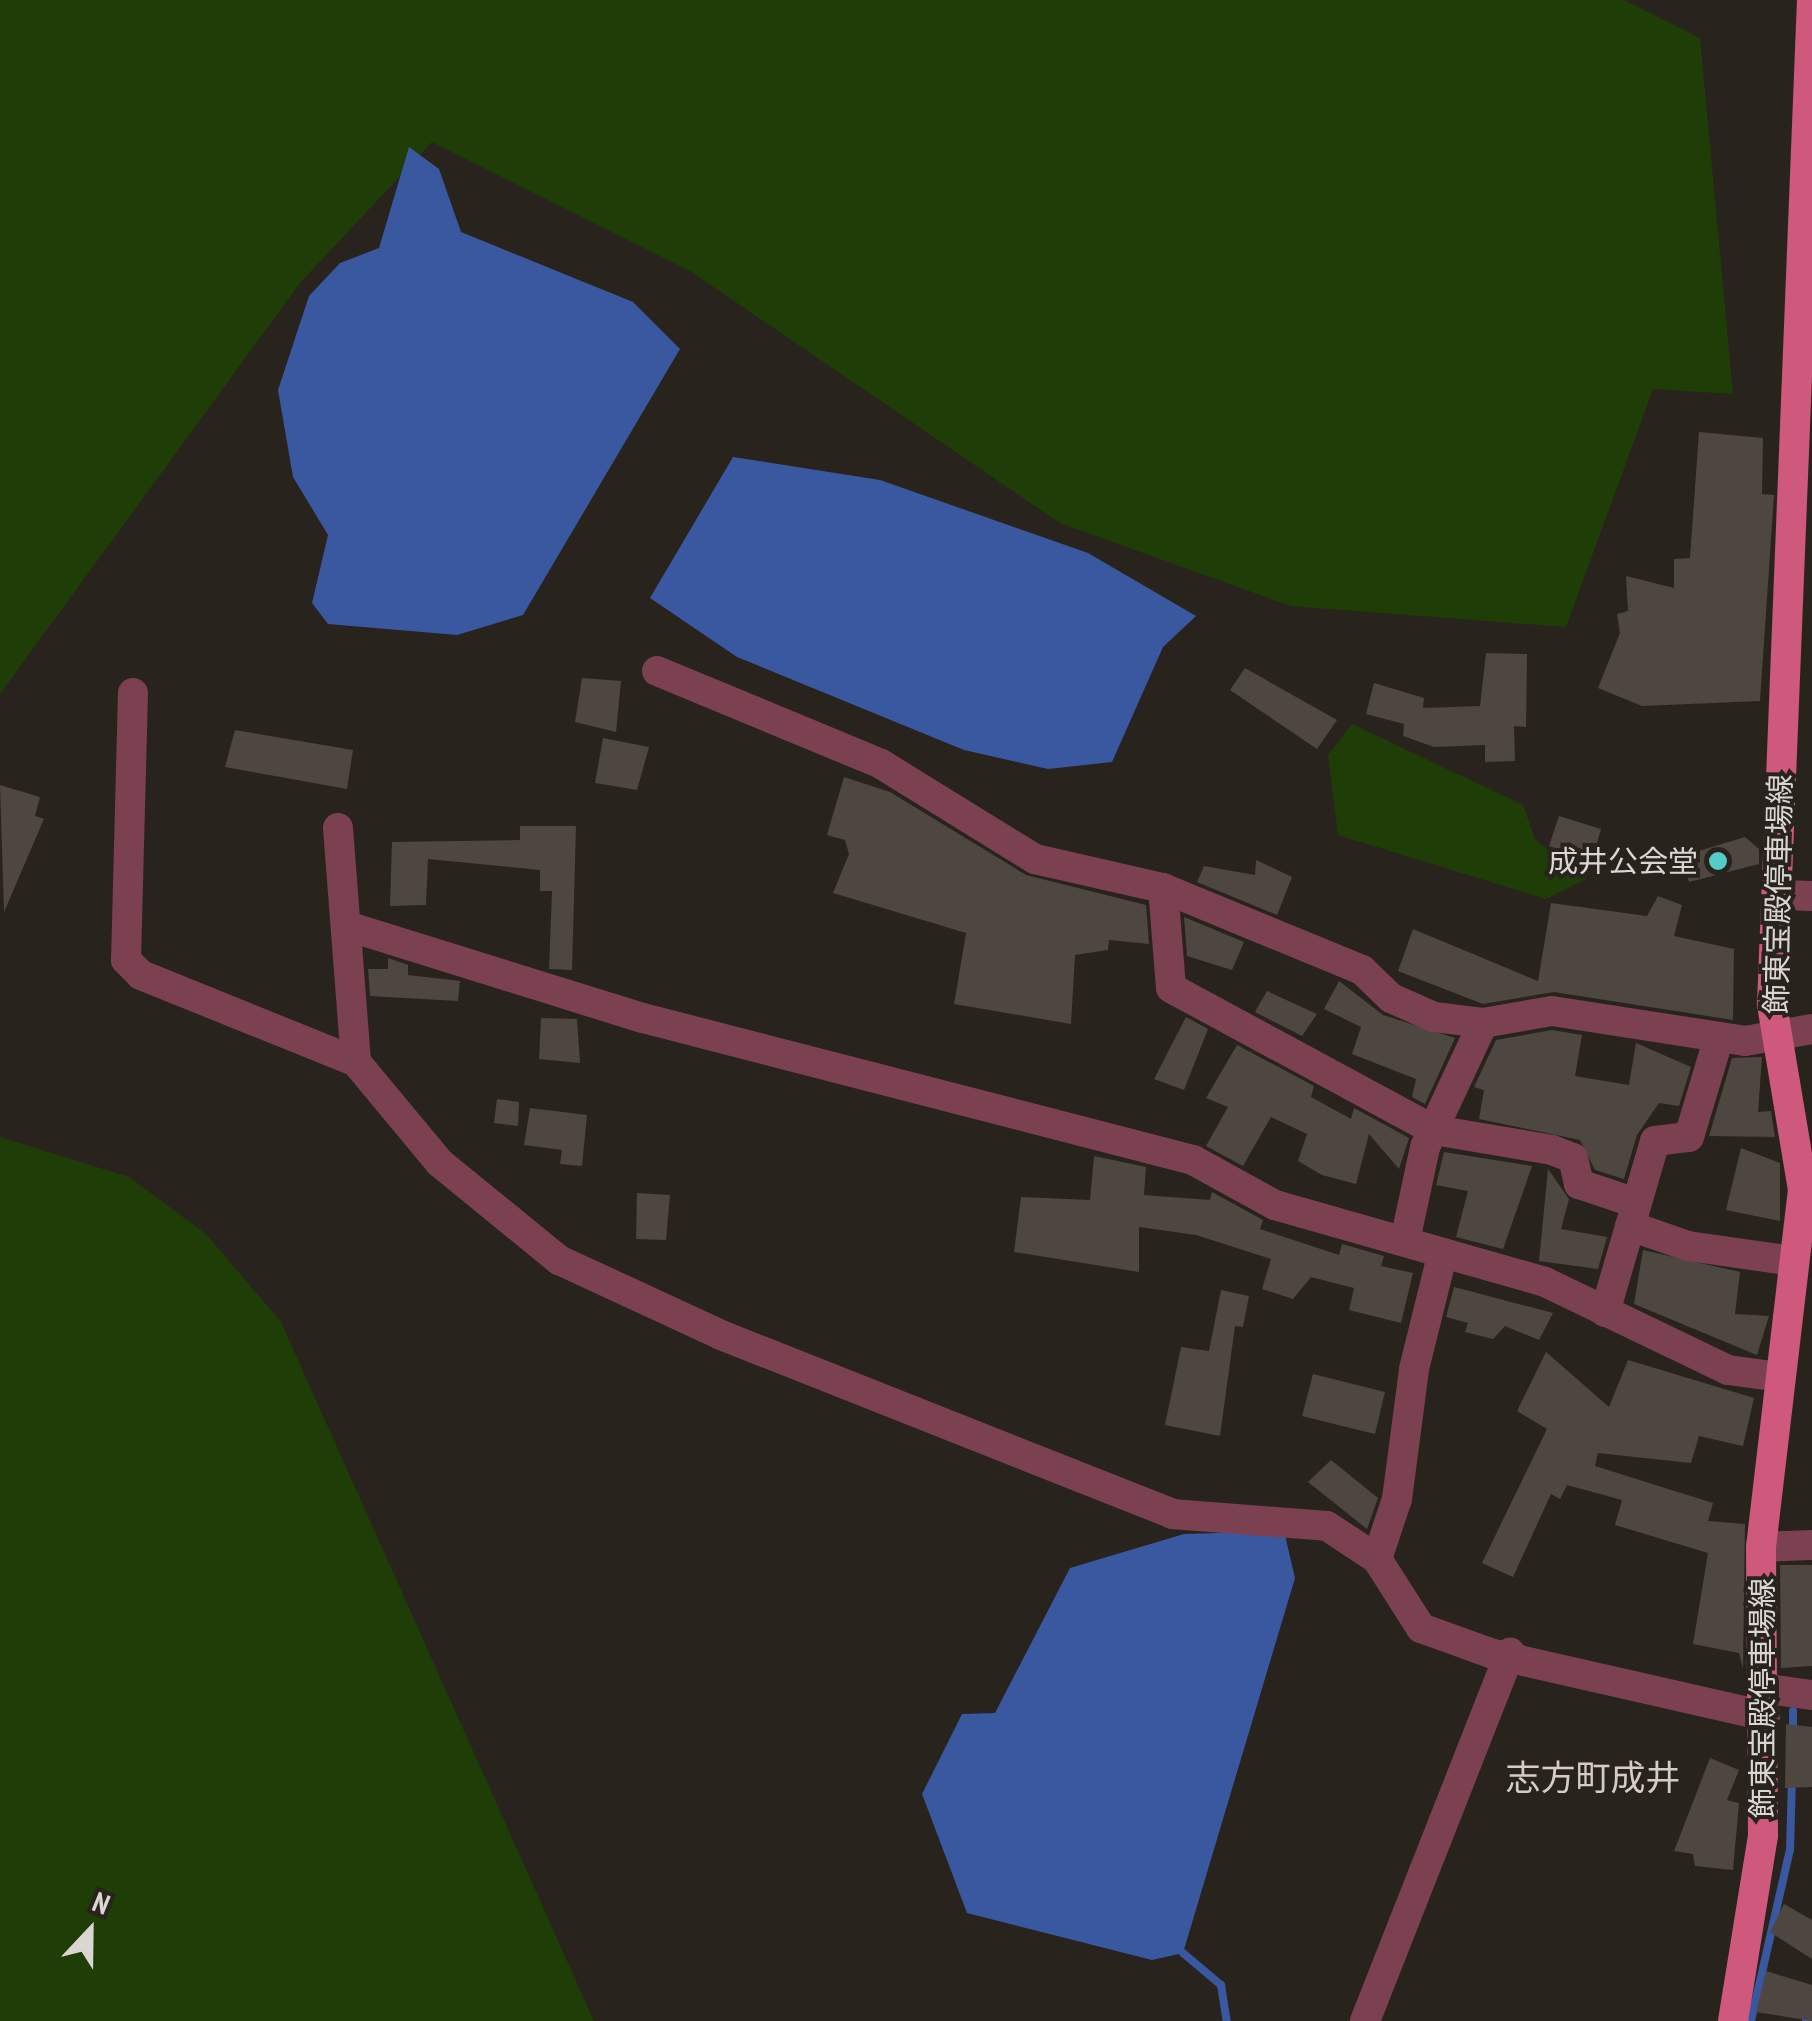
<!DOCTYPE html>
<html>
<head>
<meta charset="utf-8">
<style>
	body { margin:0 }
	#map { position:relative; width:1812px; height:2021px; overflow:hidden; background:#29231d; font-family:"PT Sans Narrow","Noto Sans JP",sans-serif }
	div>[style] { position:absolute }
	.green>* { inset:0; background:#1f3d06 }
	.water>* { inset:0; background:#3958a0 }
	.stream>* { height:8px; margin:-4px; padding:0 4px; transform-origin:4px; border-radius:4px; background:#3958a0 }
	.building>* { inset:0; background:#4e4740 }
	.minor>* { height:30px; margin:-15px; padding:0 15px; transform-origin:15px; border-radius:15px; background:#7b4151 }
	.major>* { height:30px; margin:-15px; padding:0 15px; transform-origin:15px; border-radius:15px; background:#cf587d }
	.dots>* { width:28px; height:28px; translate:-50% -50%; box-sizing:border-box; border:5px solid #29231d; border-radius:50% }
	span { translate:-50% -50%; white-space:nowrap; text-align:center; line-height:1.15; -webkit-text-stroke:8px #29231d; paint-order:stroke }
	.poi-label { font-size:30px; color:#dad6d2 }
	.right { translate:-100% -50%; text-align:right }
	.street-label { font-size:30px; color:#dad6d2 }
	.quarter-label { font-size:35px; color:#d5cdc4 }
	.north { position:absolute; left:40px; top:1881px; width:100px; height:100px; -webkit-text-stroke:8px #29231d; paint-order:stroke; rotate:22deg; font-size:28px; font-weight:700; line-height:40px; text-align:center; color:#dad6d2 }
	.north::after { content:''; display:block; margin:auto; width:35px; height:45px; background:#dad6d2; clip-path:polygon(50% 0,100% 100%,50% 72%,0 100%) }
</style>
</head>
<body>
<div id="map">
	<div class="green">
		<div style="clip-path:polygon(0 0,1624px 0,1700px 38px,1733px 394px,1653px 389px,1566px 627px,1291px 606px,1060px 523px,690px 271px,432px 142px,300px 283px,0 694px)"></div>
		<div style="clip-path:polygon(1352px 724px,1523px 805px,1535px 839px,1557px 858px,1590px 868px,1586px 879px,1546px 899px,1338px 835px,1328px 755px)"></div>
		<div style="clip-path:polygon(0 1137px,129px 1177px,206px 1234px,281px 1322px,594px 2021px,0 2021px)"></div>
	</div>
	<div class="water">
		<div style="clip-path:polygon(409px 147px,439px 169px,461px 232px,633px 302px,680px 349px,523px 615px,457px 635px,328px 624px,312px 603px,328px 535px,293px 477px,278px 390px,309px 296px,340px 263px,379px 248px)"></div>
		<div style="clip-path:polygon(733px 457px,880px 480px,1088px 553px,1196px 616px,1163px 647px,1112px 762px,1048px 769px,964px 750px,737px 657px,650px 598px)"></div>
		<div style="clip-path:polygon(1284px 1531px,1295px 1578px,1183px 1953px,1152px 1960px,967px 1913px,922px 1794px,962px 1714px,995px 1713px,1070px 1568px,1184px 1534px)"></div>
	</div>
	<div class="stream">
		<div style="left:1793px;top:1731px;width:20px;rotate:-90deg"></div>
		<div style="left:1183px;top:1953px;width:50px;rotate:40.1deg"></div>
		<div style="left:1221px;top:1985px;width:36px;rotate:81deg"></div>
		<div style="left:1751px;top:2021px;width:175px;rotate:-77.2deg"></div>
		<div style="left:1790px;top:1850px;width:70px;rotate:-88.4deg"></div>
		<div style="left:1806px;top:2021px;width:6px"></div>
	</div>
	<div class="building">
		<div style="clip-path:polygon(1699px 432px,1763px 438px,1762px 494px,1774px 495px,1760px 701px,1642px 706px,1598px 688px,1620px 633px,1617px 614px,1628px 611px,1626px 576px,1674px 588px,1674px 559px,1690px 558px)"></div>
		<div style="clip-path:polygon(1486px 653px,1527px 654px,1526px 727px,1514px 726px,1515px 761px,1485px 762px,1485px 745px,1434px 747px,1403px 736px,1404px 724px,1366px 714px,1374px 683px,1424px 698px,1423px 708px,1480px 706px)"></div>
		<div style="clip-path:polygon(1245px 668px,1337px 720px,1317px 749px,1230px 690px)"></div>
		<div style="clip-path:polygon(582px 678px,621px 681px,616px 732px,575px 722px)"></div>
		<div style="clip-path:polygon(235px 730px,353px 750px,347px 789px,225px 767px)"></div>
		<div style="clip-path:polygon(603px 738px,649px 747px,637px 790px,595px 783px)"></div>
		<div style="clip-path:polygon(844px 777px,890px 792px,1026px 875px,1146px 905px,1149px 944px,1109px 940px,1108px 950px,1075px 955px,1071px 1024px,954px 1004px,966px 933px,833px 893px,849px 854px,845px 840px,827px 835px)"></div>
		<div style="clip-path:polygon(0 785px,40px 797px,35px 816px,44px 819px,4px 912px)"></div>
		<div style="clip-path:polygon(1559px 816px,1601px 829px,1592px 860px,1549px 846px)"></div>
		<div style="clip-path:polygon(520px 826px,576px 826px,572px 970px,549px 969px,552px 891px,540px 891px,540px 870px,428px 859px,426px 905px,390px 906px,392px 842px,520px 840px)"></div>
		<div style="clip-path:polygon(1745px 837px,1759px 849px,1759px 864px,1689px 882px,1682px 856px)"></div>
		<div style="clip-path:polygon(1256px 860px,1292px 877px,1277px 915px,1197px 882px,1204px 866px,1255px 875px)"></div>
		<div style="clip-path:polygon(1658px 896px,1682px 905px,1674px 936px,1734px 949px,1733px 1020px,1554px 992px,1483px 1004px,1398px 971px,1413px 929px,1538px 981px,1551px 903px,1647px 916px)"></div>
		<div style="clip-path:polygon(1184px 917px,1244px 942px,1232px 970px,1187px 956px)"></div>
		<div style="clip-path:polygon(388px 958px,408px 965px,408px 975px,460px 981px,458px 1001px,370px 996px,368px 969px,388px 969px)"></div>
		<div style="clip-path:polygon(1339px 981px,1383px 1015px,1455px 1038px,1425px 1104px,1412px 1097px,1416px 1079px,1352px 1054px,1361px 1027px,1324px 1009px)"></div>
		<div style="clip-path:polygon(1267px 991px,1317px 1014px,1302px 1036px,1255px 1012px)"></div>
		<div style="clip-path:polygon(1186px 1017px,1208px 1029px,1184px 1090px,1154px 1079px)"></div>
		<div style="clip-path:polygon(541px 1018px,577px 1019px,580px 1063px,539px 1059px)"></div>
		<div style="clip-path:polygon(1552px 1030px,1582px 1035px,1575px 1076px,1629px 1085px,1636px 1043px,1691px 1067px,1679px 1106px,1659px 1103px,1637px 1135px,1624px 1179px,1595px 1170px,1580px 1140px,1479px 1119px,1484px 1090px,1474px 1087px,1496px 1040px)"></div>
		<div style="clip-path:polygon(1237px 1045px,1314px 1086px,1311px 1097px,1351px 1119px,1354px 1108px,1409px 1138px,1399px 1169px,1369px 1134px,1356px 1184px,1322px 1175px,1298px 1161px,1307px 1134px,1271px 1117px,1243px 1166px,1206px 1146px,1228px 1107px,1206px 1098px)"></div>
		<div style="clip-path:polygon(1762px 1057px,1758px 1112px,1771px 1111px,1775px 1137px,1709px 1136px,1732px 1058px)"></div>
		<div style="clip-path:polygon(497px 1099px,519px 1102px,518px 1126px,494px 1123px)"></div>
		<div style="clip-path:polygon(530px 1108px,587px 1115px,582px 1166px,560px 1164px,562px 1150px,524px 1145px)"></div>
		<div style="clip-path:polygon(1741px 1148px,1780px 1163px,1780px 1221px,1726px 1210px)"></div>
		<div style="clip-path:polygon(1444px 1152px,1532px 1166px,1503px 1249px,1456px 1237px,1468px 1191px,1436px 1185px)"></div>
		<div style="clip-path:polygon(1094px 1156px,1146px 1167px,1144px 1195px,1210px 1200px,1212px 1192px,1263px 1220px,1260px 1229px,1339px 1255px,1342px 1244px,1384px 1256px,1381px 1266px,1413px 1273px,1401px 1323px,1349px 1310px,1354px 1288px,1311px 1277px,1293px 1299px,1262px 1289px,1271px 1259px,1196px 1235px,1139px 1227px,1139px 1272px,1014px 1252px,1021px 1197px,1090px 1200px)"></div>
		<div style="clip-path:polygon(1548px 1169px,1569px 1199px,1561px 1229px,1607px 1237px,1598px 1269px,1539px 1261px)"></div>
		<div style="clip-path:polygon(637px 1193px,670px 1195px,666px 1240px,636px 1239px)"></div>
		<div style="clip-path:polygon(1643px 1250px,1740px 1272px,1735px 1314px,1769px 1316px,1757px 1355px,1634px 1304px)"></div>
		<div style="clip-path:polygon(1454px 1287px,1477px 1293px,1553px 1313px,1539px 1340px,1505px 1326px,1493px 1339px,1465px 1332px,1468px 1323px,1446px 1317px)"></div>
		<div style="clip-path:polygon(1221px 1290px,1249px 1296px,1243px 1327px,1235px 1326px,1220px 1436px,1165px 1425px,1181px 1347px,1209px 1351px)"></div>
		<div style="clip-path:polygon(1546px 1352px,1609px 1407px,1628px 1360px,1754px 1398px,1743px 1446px,1699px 1436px,1691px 1463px,1598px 1453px,1595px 1466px,1713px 1503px,1708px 1521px,1745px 1524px,1743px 1669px,1739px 1653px,1693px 1644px,1708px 1553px,1615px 1525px,1622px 1500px,1567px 1485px,1560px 1499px,1551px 1494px,1513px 1577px,1482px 1563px,1547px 1429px,1517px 1411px)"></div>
		<div style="clip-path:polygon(1313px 1374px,1385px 1392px,1375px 1434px,1302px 1416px)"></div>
		<div style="clip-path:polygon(1331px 1460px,1378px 1498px,1367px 1529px,1308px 1482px)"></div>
		<div style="clip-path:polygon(1780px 1565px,1812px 1565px,1812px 1666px,1781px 1668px)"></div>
		<div style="clip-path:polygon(1786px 1724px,1812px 1727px,1812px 1787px,1785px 1788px)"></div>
		<div style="clip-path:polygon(1710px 1758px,1739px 1770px,1727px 1800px,1739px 1803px,1733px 1870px,1695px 1866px,1693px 1854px,1674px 1851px)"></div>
		<div style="clip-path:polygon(1784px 1904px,1812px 1920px,1812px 1959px,1770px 1932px)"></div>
		<div style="clip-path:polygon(1766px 1971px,1812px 1985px,1812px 2021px,1756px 2012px)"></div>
	</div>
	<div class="minor">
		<div style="left:657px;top:671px;width:243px;rotate:22.5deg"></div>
		<div style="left:881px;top:764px;width:181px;rotate:31.7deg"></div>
		<div style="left:1035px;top:859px;width:131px;rotate:12.8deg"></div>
		<div style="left:1163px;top:888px;width:215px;rotate:22.4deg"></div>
		<div style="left:1362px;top:970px;width:40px;rotate:44deg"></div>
		<div style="left:1391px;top:998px;width:47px;rotate:23.8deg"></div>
		<div style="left:1434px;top:1017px;width:49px;rotate:7deg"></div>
		<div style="left:1483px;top:1023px;width:70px;rotate:-9.9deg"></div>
		<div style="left:1552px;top:1011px;width:195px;rotate:8.8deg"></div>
		<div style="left:1745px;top:1041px;width:68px;rotate:-10.2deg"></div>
		<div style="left:133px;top:693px;width:267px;rotate:91.5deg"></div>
		<div style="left:126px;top:960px;width:21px;rotate:45deg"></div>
		<div style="left:141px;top:975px;width:232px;rotate:22deg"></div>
		<div style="left:338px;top:828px;width:235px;rotate:85.6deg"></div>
		<div style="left:356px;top:1062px;width:131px;rotate:50.3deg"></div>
		<div style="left:440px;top:1163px;width:154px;rotate:39.2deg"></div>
		<div style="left:559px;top:1260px;width:179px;rotate:24.8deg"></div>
		<div style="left:721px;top:1335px;width:485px;rotate:21.6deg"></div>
		<div style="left:1172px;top:1514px;width:155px;rotate:4.4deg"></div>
		<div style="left:1327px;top:1526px;width:60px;rotate:33.4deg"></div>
		<div style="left:1377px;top:1559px;width:82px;rotate:57.5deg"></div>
		<div style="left:1421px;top:1628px;width:77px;rotate:19.9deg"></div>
		<div style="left:1493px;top:1654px;width:279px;rotate:12.8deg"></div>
		<div style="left:1163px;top:888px;width:100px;rotate:85.4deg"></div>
		<div style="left:1171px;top:988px;width:299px;rotate:28.4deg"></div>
		<div style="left:1434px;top:1130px;width:120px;rotate:9.6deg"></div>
		<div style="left:1552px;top:1150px;width:22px;rotate:21deg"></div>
		<div style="left:1573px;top:1158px;width:27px;rotate:77deg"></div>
		<div style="left:1579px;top:1184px;width:60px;rotate:18.4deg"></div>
		<div style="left:1780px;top:895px;width:32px;rotate:2deg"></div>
		<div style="left:347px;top:926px;width:310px;rotate:17.3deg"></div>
		<div style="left:643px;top:1018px;width:568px;rotate:14.48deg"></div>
		<div style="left:1193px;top:1160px;width:94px;rotate:28.8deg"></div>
		<div style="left:1275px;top:1205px;width:281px;rotate:15.9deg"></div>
		<div style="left:1545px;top:1282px;width:203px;rotate:25.7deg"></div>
		<div style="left:1728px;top:1370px;width:52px;rotate:7.7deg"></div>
		<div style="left:1630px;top:1226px;width:61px;rotate:19deg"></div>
		<div style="left:1688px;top:1246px;width:106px;rotate:8.1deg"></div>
		<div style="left:1406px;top:1236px;width:91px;rotate:-77.9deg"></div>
		<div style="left:1425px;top:1147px;width:137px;rotate:-64.9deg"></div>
		<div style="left:1605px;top:1312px;width:178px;rotate:-73.7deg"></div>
		<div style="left:1655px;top:1141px;width:34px;rotate:-7deg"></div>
		<div style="left:1689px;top:1137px;width:104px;rotate:-73.3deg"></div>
		<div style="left:1761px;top:1547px;width:51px;rotate:-2.2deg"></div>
		<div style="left:1377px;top:1559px;width:63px;rotate:-71.6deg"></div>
		<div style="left:1397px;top:1499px;width:131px;rotate:-82.5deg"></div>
		<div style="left:1414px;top:1369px;width:116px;rotate:-76.1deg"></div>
		<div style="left:1768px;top:1689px;width:44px;rotate:7.8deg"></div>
		<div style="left:1365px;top:2021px;width:396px;rotate:-68.5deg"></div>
	</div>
	<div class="major">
		<div style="left:1733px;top:2021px;width:188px;rotate:-80.8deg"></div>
		<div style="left:1763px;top:1835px;width:288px;rotate:-90.4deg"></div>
		<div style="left:1761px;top:1547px;width:359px;rotate:-83.3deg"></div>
		<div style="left:1803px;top:1190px;width:189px;rotate:-99.5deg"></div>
		<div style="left:1772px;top:1004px;width:1005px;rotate:-87.72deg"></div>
	</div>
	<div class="dots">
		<div style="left:1718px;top:861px;background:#54cdc7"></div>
	</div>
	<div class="poi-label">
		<span class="right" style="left:1698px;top:861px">成井公会堂</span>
	</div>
	<div class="street-label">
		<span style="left:1778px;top:894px;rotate:-89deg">飾東宝殿停車場線</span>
		<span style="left:1762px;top:1698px;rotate:-90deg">飾東宝殿停車場線</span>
	</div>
	<div class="quarter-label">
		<span style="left:1593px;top:1777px">志方町成井</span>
	</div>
	<div class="north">N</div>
</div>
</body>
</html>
